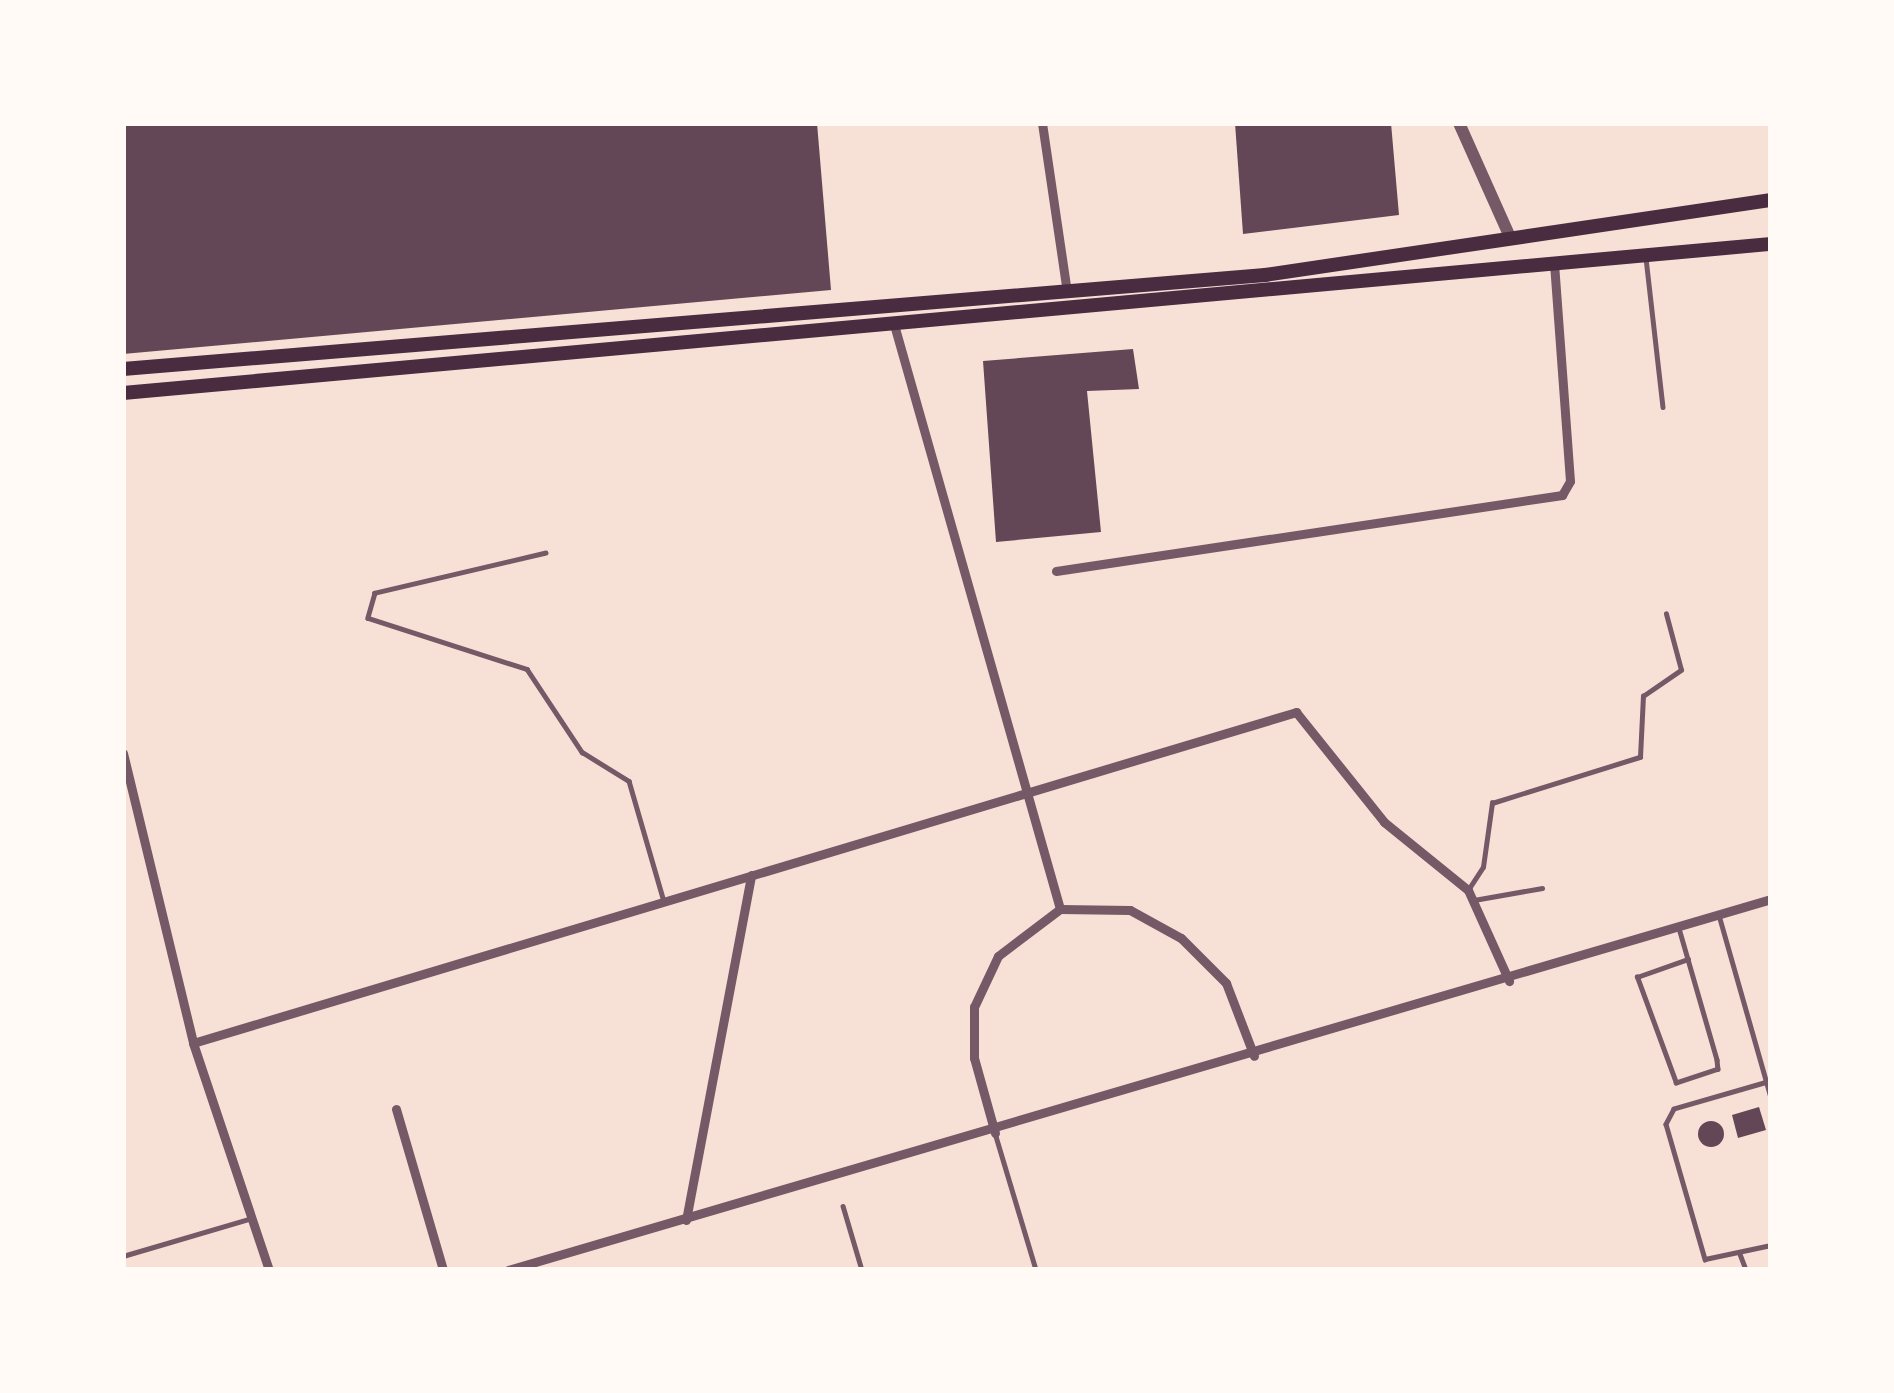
<!DOCTYPE html>
<html>
<head>
<meta charset="utf-8">
<style>
	body { margin:0 }
	#map { position:relative; width:1894px; height:1393px; overflow:hidden; background:#f7e1d7; font-family:"Asap Condensed",sans-serif }
	div>[style] { position:absolute }
	.building>* { inset:0; background:#644757 }
	.round { border-radius:50% }
	.service>* { height:4.5px; margin:-2.25px; padding:0 2.25px; transform-origin:2.25px; border-radius:2.25px; background:#755966 }
	.minor>* { height:9px; margin:-4.5px; padding:0 4.5px; transform-origin:4.5px; border-radius:4.5px; background:#755966 }
	.tertiary>* { height:12px; margin:-6px; padding:0 6px; transform-origin:6px; border-radius:6px; background:#755966 }
	.secondary>* { height:14px; margin:-7px; padding:0 7px; transform-origin:7px; border-radius:7px; background:#4a2c40 }
	span { translate:-50% -50%; white-space:nowrap; text-align:center; line-height:1.15; -webkit-text-stroke:9px #fffaf5; paint-order:stroke }
	.frame { position:absolute; inset:0; border:126px solid #fffaf5; pointer-events:none }
</style>
</head>
<body>
<div id="map">
	<div class="building">
		<div style="clip-path:polygon(123px 123px,817px 123px,831px 290px,123px 354px)"></div>
		<div style="clip-path:polygon(1235px 123px,1391px 123px,1399px 215px,1243px 234px)"></div>
		<div style="clip-path:polygon(1133px 349px,1139px 389px,1087px 391px,1101px 532px,996px 542px,983px 361px)"></div>
		<div style="clip-path:polygon(1759px 1107px,1766px 1130px,1738px 1138px,1732px 1115px)"></div>
		<div class="round" style="left:1698px;top:1121px;width:26px;height:26px"></div>
	</div>
	<div class="service">
		<div style="left:1646px;top:258px;width:150px;rotate:83.5deg"></div>
		<div style="left:546px;top:553px;width:176px;rotate:166.8deg"></div>
		<div style="left:375px;top:593px;width:26px;rotate:106deg"></div>
		<div style="left:368px;top:618px;width:167px;rotate:17.8deg"></div>
		<div style="left:527px;top:669px;width:100px;rotate:56.5deg"></div>
		<div style="left:582px;top:752px;width:55px;rotate:31.7deg"></div>
		<div style="left:629px;top:781px;width:122px;rotate:73.8deg"></div>
		<div style="left:1468px;top:890px;width:27px;rotate:-57deg"></div>
		<div style="left:1483px;top:867px;width:65px;rotate:-82deg"></div>
		<div style="left:1492px;top:803px;width:155px;rotate:-17.3deg"></div>
		<div style="left:1640px;top:757px;width:61px;rotate:-87.2deg"></div>
		<div style="left:1643px;top:696px;width:46px;rotate:-34.4deg"></div>
		<div style="left:1681px;top:670px;width:58px;rotate:-105deg"></div>
		<div style="left:1474px;top:900px;width:69px;rotate:-10deg"></div>
		<div style="left:1719px;top:915px;width:190px;rotate:74.1deg"></div>
		<div style="left:1679px;top:928px;width:137px;rotate:73.9deg"></div>
		<div style="left:1717px;top:1060px;width:9px;rotate:84deg"></div>
		<div style="left:1718px;top:1069px;width:44px;rotate:161.6deg"></div>
		<div style="left:1676px;top:1083px;width:113px;rotate:-110.2deg"></div>
		<div style="left:1637px;top:977px;width:54px;rotate:-19.4deg"></div>
		<div style="left:1771px;top:1081px;width:101px;rotate:163.9deg"></div>
		<div style="left:1674px;top:1109px;width:17px;rotate:118deg"></div>
		<div style="left:1666px;top:1124px;width:141px;rotate:73.9deg"></div>
		<div style="left:1705px;top:1259px;width:67px;rotate:-12deg"></div>
		<div style="left:995px;top:1133px;width:143px;rotate:73.3deg"></div>
		<div style="left:843px;top:1206px;width:67px;rotate:73.5deg"></div>
		<div style="left:1740px;top:1254px;width:17px;rotate:69deg"></div>
		<div style="left:123px;top:1256px;width:131px;rotate:-16.4deg"></div>
	</div>
	<div class="minor">
		<div style="left:1042px;top:123px;width:165px;rotate:81.6deg"></div>
		<div style="left:893px;top:321px;width:611px;rotate:74.14deg"></div>
		<div style="left:1056px;top:571px;width:512px;rotate:-8.54deg"></div>
		<div style="left:1562px;top:495px;width:16px;rotate:-60deg"></div>
		<div style="left:1570px;top:481px;width:219px;rotate:-94.2deg"></div>
		<div style="left:123px;top:753px;width:298px;rotate:76.4deg"></div>
		<div style="left:193px;top:1043px;width:239px;rotate:71.5deg"></div>
		<div style="left:193px;top:1043px;width:1152px;rotate:-16.7deg"></div>
		<div style="left:1296px;top:712px;width:141px;rotate:51.3deg"></div>
		<div style="left:1384px;top:822px;width:108px;rotate:39deg"></div>
		<div style="left:1468px;top:890px;width:100px;rotate:65.7deg"></div>
		<div style="left:396px;top:1109px;width:168px;rotate:73.7deg"></div>
		<div style="left:995px;top:1133px;width:78px;rotate:-105.6deg"></div>
		<div style="left:974px;top:1058px;width:51px;rotate:-90deg"></div>
		<div style="left:974px;top:1007px;width:56px;rotate:-64.8deg"></div>
		<div style="left:998px;top:956px;width:78px;rotate:-37.2deg"></div>
		<div style="left:1060px;top:909px;width:70px;rotate:0.8deg"></div>
		<div style="left:1130px;top:910px;width:58px;rotate:28.8deg"></div>
		<div style="left:1181px;top:938px;width:64px;rotate:45deg"></div>
		<div style="left:1226px;top:983px;width:78px;rotate:69deg"></div>
		<div style="left:686px;top:1220px;width:351px;rotate:-79.3deg"></div>
		<div style="left:508px;top:1270px;width:1316px;rotate:-16.37deg"></div>
	</div>
	<div class="tertiary">
		<div style="left:1459px;top:123px;width:125px;rotate:65.9deg"></div>
	</div>
	<div class="secondary">
		<div style="left:123px;top:369px;width:1146px;rotate:-4.71deg"></div>
		<div style="left:1265px;top:275px;width:512px;rotate:-8.43deg"></div>
		<div style="left:123px;top:393px;width:1655px;rotate:-5.17deg"></div>
	</div>
	<div class="frame"></div>
</div>
</body>
</html>
